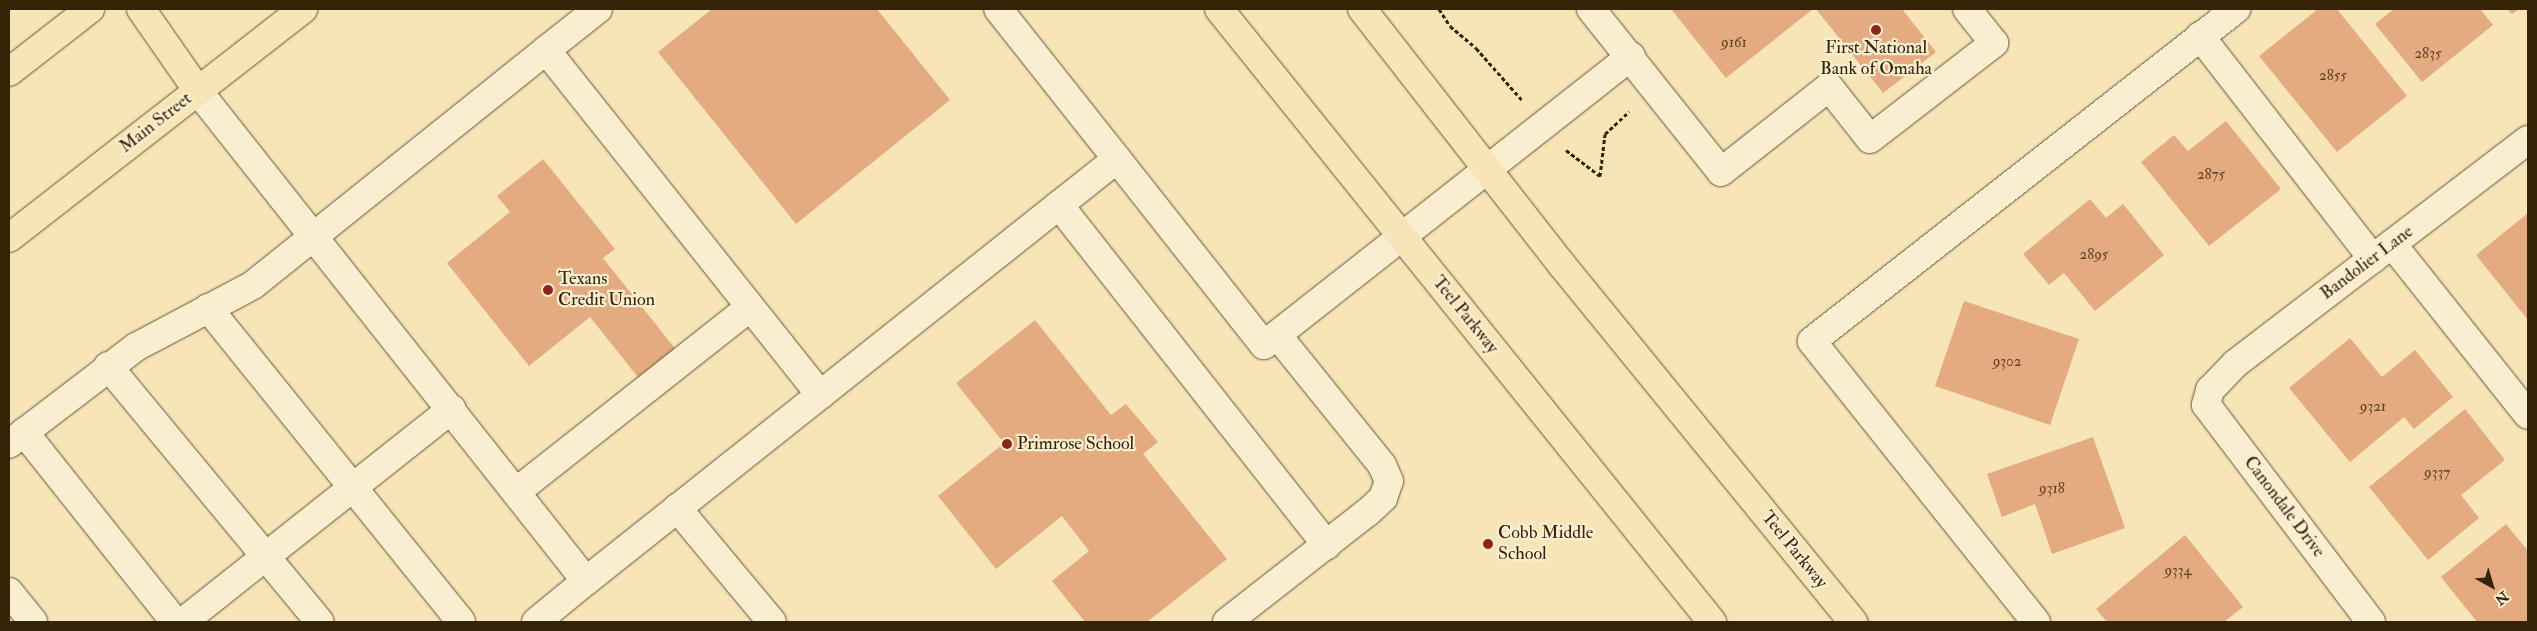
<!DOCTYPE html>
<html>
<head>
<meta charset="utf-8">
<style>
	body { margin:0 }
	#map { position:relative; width:2537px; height:631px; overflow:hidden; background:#f7e5b8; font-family:"IM FELL Double Pica",serif }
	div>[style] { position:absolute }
	.building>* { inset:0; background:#e4ab80 }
	.path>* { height:3px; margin-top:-1.5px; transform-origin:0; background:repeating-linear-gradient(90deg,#352307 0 4px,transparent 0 6.5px) }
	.roads { filter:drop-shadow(0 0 1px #665433) drop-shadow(0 0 1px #665433) }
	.minor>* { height:28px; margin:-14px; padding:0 14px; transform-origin:14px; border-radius:14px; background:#faeed1 }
	.major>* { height:28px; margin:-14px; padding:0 14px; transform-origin:14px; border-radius:14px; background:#f7e5b8 }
	.dots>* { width:14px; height:14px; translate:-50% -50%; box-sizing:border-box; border:2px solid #faeed1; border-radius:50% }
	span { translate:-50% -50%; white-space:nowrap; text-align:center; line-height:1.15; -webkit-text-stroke:4.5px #faeed1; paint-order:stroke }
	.number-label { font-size:15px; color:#614525 }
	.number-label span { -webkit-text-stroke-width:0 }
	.poi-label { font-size:18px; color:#352307 }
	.left { translate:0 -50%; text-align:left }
	.street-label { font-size:18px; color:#352307 }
	.frame { position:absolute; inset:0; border:10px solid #352307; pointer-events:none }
	.north { position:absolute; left:2467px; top:561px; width:50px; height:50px; -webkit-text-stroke:4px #faeed1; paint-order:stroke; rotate:141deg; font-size:14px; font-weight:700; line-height:20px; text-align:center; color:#352307 }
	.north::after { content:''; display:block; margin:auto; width:18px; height:22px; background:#352307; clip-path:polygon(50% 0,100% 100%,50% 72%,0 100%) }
</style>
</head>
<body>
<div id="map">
	<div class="building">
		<div style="clip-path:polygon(712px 9px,877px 9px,950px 100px,796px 224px,658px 52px)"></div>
		<div style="clip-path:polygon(1671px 9px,1813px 9px,1726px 78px)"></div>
		<div style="clip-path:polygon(1816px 9px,1902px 9px,1936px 52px,1883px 93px)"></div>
		<div style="clip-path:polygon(2318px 9px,2337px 9px,2407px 96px,2337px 152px,2259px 56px)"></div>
		<div style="clip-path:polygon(2394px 9px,2480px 9px,2493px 25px,2422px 82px,2375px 24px)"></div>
		<div style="clip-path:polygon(2507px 9px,2519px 9px,2512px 14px)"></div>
		<div style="clip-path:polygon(2226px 121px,2281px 189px,2209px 246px,2141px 162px,2174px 135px,2188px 151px)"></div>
		<div style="clip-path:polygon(543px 159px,615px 249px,603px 258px,681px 356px,645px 386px,590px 317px,529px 366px,447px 263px,510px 212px,497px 196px)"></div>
		<div style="clip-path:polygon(2090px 199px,2106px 218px,2123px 204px,2164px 255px,2095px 311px,2064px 273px,2049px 285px,2023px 254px)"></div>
		<div style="clip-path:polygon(2528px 213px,2528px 320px,2476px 255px)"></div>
		<div style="clip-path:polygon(1964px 301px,2079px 339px,2050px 425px,1935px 386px)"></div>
		<div style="clip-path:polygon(1035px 320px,1111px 415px,1126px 404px,1158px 442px,1143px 454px,1227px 559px,1147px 622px,1085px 622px,1052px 581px,1089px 551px,1062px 516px,996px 569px,938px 496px,1004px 443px,956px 383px)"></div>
		<div style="clip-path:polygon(2350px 338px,2382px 377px,2415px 350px,2453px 397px,2414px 429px,2404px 417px,2350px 462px,2289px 388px)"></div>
		<div style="clip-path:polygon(2465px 409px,2505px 460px,2461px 495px,2479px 518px,2428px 560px,2369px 487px)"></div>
		<div style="clip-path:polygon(2093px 437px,2125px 528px,2052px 554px,2035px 504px,2002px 517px,1987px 474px)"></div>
		<div style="clip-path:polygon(2506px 524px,2528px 551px,2528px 622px,2477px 622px,2441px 577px)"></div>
		<div style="clip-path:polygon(2185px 535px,2243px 607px,2224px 622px,2107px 622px,2096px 609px)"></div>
	</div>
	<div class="path">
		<div style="left:1439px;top:9px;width:20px;rotate:57deg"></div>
		<div style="left:1450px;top:26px;width:34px;rotate:40deg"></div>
		<div style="left:1476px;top:48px;width:69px;rotate:48.5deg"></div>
		<div style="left:1566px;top:150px;width:43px;rotate:37.4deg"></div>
		<div style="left:1600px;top:176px;width:42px;rotate:-83.2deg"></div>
		<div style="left:1605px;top:134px;width:33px;rotate:-43deg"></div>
	</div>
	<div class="roads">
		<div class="minor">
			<div style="left:598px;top:9px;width:66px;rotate:141.7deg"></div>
			<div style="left:546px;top:50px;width:441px;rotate:51.5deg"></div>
			<div style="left:1591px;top:9px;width:208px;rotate:51.4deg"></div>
			<div style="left:1721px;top:172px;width:137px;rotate:-38.2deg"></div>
			<div style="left:1829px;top:87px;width:66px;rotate:51.7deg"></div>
			<div style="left:1870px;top:139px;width:157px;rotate:-37.7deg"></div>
			<div style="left:1994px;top:43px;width:43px;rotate:-128.5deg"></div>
			<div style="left:2200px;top:36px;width:282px;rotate:52.2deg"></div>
			<div style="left:198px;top:91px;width:625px;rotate:51.63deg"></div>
			<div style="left:586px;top:581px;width:678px;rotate:-38.48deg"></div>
			<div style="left:1117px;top:159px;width:191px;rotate:-128.4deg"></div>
			<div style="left:1117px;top:159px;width:237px;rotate:51.7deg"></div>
			<div style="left:1264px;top:345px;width:467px;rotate:-38.2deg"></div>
			<div style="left:1059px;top:205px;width:433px;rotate:51.8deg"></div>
			<div style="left:2392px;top:244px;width:218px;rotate:51.5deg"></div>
			<div style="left:208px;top:308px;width:403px;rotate:51.1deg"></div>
			<div style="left:108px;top:366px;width:332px;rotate:50.4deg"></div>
			<div style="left:24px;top:432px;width:243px;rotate:51.5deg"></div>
			<div style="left:9px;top:444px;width:160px;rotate:-37.4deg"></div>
			<div style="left:136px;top:347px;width:132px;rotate:-27.9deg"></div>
			<div style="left:253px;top:285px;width:376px;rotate:-38.7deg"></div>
			<div style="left:516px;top:492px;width:298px;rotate:-38.3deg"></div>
			<div style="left:677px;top:508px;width:148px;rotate:50.2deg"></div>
			<div style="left:9px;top:592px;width:38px;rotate:51deg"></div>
			<div style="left:183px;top:622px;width:343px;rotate:-38.4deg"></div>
			<div style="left:536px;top:622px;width:65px;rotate:-39.4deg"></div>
			<div style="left:1227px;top:622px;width:179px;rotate:-38deg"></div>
			<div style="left:1368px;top:512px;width:21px;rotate:-43deg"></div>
			<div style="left:1383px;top:498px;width:18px;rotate:-71deg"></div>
			<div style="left:1389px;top:481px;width:17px;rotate:-114deg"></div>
			<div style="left:1382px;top:465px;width:167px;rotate:-128.9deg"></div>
			<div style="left:2036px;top:622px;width:359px;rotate:-128.6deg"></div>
			<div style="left:1812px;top:341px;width:539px;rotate:-38.06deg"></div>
			<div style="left:2371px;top:622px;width:273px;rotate:-127.2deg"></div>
			<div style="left:2206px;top:405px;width:16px;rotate:-75deg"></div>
			<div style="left:2210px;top:390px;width:37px;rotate:-46deg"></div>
			<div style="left:2236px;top:363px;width:367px;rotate:-37.4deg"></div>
		</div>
		<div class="major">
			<div style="left:141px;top:9px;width:100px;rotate:55.2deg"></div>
			<div style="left:1219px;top:9px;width:787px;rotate:51.19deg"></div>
			<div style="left:1362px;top:9px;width:325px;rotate:52deg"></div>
			<div style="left:1562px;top:265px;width:461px;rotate:50.8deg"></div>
			<div style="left:9px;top:72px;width:103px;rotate:-37.9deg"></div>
			<div style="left:9px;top:238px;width:373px;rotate:-37.9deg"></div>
		</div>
	</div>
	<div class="dots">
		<div style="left:1876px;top:30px;background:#8f2418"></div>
		<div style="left:548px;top:290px;background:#8f2418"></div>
		<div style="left:1007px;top:444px;background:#8f2418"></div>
		<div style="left:1488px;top:544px;background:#8f2418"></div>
	</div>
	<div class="number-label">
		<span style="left:1734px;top:43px">9161</span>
		<span style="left:2428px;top:54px">2835</span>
		<span style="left:2333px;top:76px">2855</span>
		<span style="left:2211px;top:175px">2875</span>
		<span style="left:2094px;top:255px">2895</span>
		<span style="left:2007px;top:362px">9302</span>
		<span style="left:2373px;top:407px">9321</span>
		<span style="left:2437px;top:473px">9337</span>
		<span style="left:2052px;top:489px">9318</span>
		<span style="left:2178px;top:571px">9334</span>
	</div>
	<div class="poi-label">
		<span style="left:1876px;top:59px">First National<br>Bank of Omaha</span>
		<span class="left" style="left:558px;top:290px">Texans<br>Credit Union</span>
		<span class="left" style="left:1017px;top:444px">Primrose School</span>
		<span class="left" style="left:1498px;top:544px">Cobb Middle<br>School</span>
	</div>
	<div class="street-label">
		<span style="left:156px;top:123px;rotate:-38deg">Main Street</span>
		<span style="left:2367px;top:263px;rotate:-37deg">Bandolier Lane</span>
		<span style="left:1465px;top:315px;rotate:51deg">Teel Parkway</span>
		<span style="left:2284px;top:507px;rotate:53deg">Canondale Drive</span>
		<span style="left:1794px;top:550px;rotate:51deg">Teel Parkway</span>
	</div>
	<div class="frame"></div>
	<div class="north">N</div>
</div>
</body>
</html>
